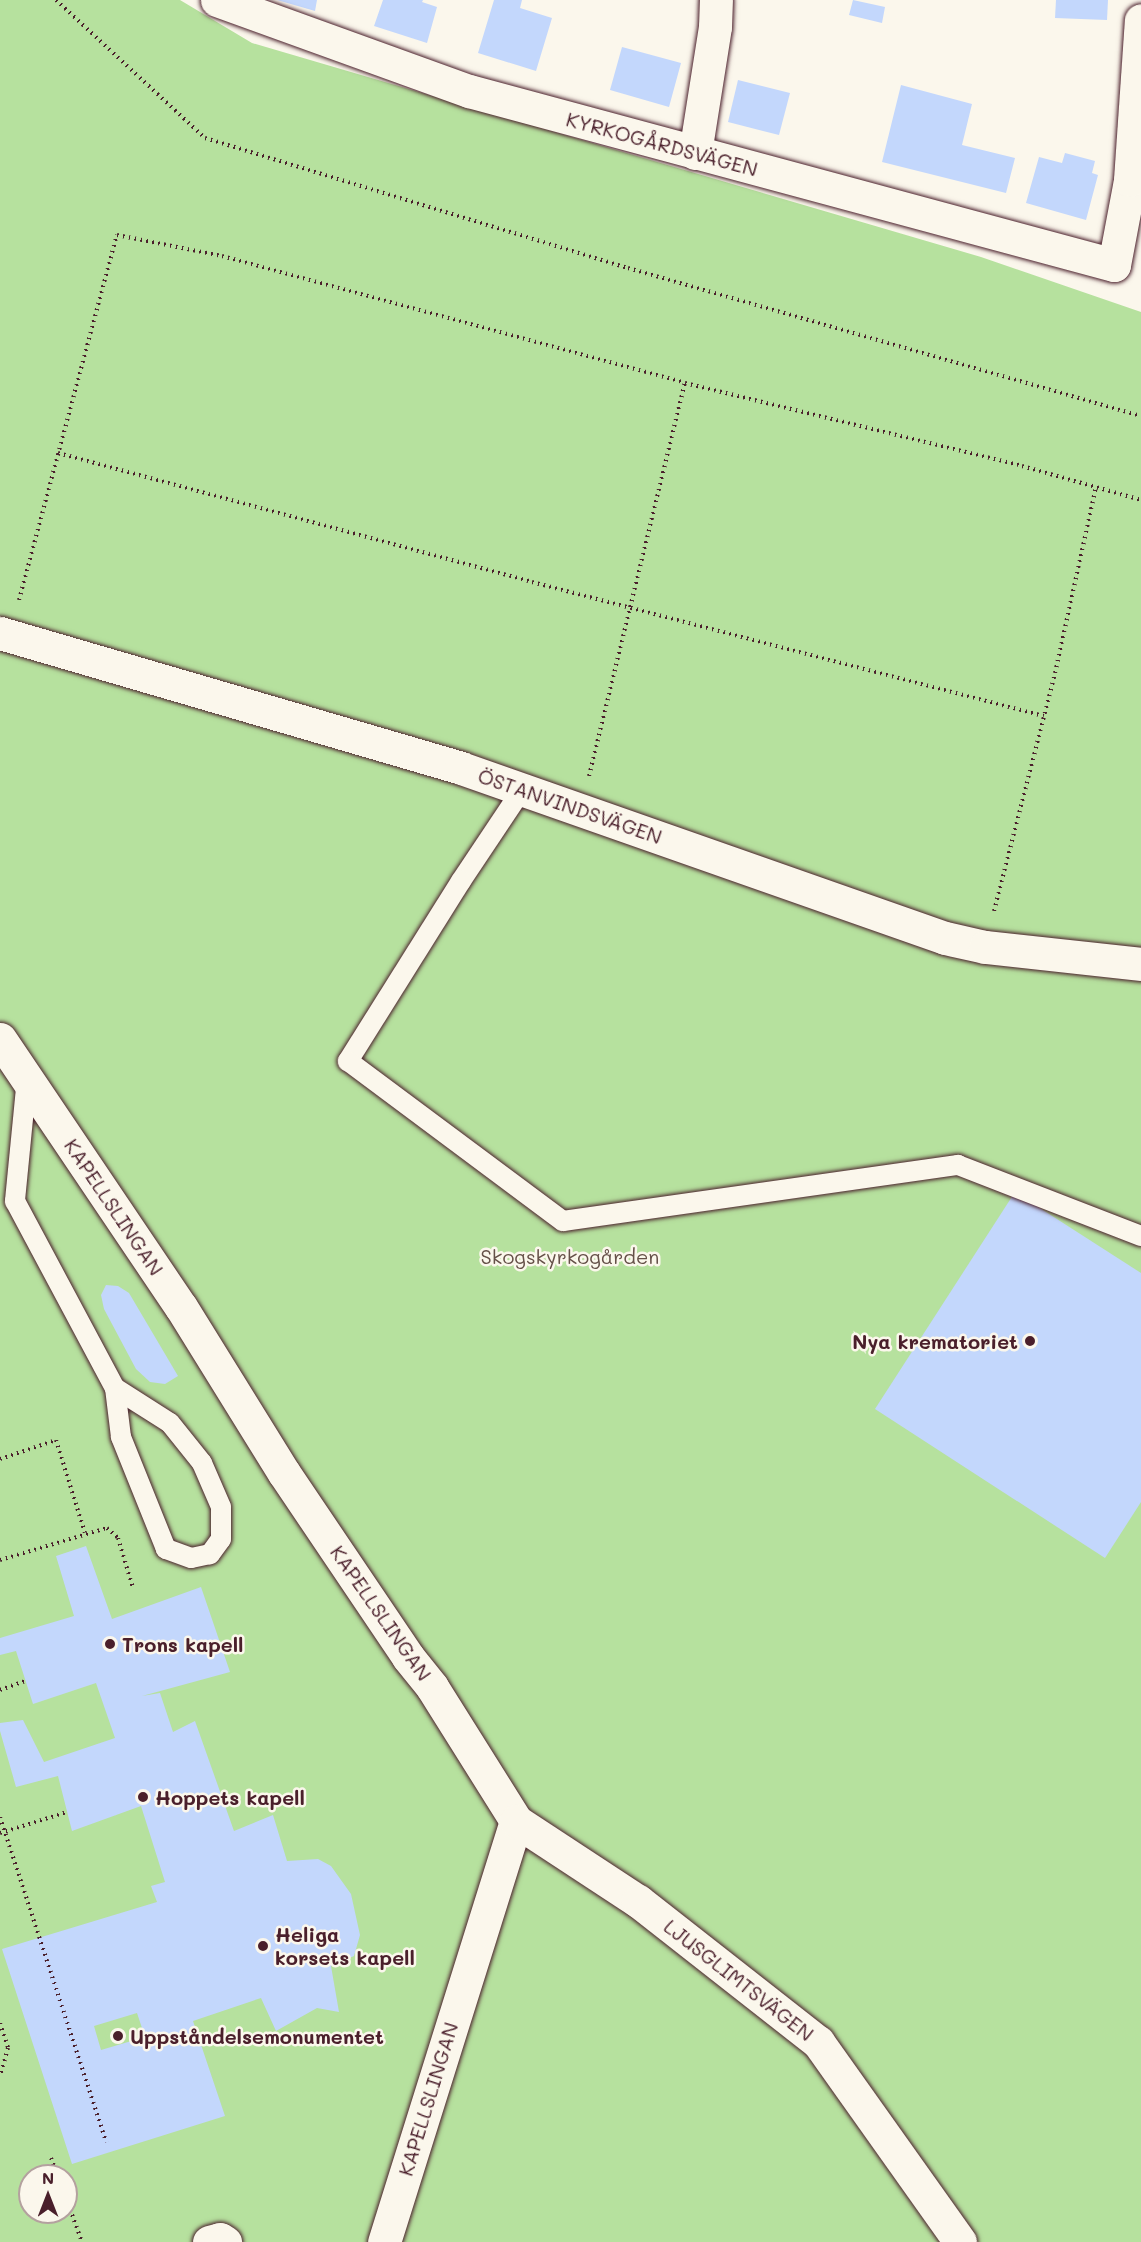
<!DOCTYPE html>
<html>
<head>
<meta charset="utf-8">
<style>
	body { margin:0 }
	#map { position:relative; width:1141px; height:2242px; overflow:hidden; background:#fbf7ec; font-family:Mali,sans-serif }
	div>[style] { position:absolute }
	.green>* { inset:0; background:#b6e19e }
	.building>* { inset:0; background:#c3d7fc }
	.path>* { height:4px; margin-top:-2px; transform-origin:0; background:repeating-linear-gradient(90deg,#4a1f2b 0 1.5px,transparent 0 6px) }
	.roads { filter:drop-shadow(0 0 2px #4a1f2b) drop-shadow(0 0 2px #4a1f2b) }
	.service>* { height:20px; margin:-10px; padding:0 10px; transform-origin:10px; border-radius:10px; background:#fbf7ec }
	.minor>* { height:33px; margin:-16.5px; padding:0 16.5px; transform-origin:16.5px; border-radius:16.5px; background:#fbf7ec }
	.dots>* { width:16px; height:16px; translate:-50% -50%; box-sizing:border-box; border:3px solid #fbf7ec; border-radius:50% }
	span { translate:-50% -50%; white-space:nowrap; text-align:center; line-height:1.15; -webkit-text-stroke:5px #fbf7ec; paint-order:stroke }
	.street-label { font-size:20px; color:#4a1f2b }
	.park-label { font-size:20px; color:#655048 }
	.poi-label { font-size:20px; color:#4a1f2b; font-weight:700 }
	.right { translate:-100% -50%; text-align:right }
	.left { translate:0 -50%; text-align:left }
	.north { position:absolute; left:18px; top:2164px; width:60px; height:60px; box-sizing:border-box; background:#fbf7ec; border:2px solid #b4a19f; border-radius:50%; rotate:0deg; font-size:16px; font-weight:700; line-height:24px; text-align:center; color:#4a1f2b }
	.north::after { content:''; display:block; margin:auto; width:21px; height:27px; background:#4a1f2b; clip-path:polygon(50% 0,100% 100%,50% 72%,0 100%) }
</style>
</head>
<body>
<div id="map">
	<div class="green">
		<div style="clip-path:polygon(evenodd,0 0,180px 0,252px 43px,981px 257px,1141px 312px,1141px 2242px,0 2242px,0 0,30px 2176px,66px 2176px,66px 2212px,30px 2212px,30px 2176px)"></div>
	</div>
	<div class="building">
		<div style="clip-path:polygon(277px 0,317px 0,315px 11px)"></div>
		<div style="clip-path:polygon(383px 0,423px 0,422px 2px,437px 7px,427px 43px,374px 26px)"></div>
		<div style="clip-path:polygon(494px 0,522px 0,520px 8px,552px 18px,536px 71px,478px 53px)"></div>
		<div style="clip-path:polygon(853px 0,885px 7px,882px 23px,849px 15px)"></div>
		<div style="clip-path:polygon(1056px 0,1108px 0,1107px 20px,1055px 18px)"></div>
		<div style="clip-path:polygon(622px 47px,681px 63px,669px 107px,610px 90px)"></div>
		<div style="clip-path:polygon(738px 80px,790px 93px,779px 135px,728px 122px)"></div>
		<div style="clip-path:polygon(901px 85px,972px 104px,962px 145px,1015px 158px,1006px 193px,882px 162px)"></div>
		<div style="clip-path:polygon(1065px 153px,1095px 161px,1092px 173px,1098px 175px,1086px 220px,1026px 203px,1039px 157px,1062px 163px)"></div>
		<div style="clip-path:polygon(1015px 1192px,1141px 1273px,1141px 1502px,1105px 1558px,875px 1409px)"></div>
		<div style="clip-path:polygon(106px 1285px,118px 1286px,129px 1293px,178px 1376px,165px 1384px,150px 1382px,136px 1369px,104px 1309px,101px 1295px)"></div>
		<div style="clip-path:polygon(evenodd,86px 1546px,112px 1619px,201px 1587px,230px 1672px,142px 1696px,160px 1693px,173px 1732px,195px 1721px,234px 1831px,273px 1815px,287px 1861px,318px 1859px,331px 1866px,351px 1894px,360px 1935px,354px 1956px,331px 1966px,339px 2012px,317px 2008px,276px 2031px,261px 1998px,193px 2021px,225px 2116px,72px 2164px,2px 1949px,157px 1902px,151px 1886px,165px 1882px,141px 1806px,72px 1831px,58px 1776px,16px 1787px,0 1731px,0 1723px,23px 1720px,44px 1762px,115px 1738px,96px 1683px,33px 1704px,16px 1651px,0 1655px,0 1638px,74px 1616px,56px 1556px,86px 1546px,137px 2013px,145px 2037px,101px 2050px,94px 2026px,137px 2013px)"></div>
	</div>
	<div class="path">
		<div style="left:56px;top:0;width:203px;rotate:42.8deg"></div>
		<div style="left:205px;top:138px;width:443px;rotate:17.1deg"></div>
		<div style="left:628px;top:268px;width:534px;rotate:16.09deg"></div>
		<div style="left:58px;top:453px;width:491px;rotate:15.2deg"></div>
		<div style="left:532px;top:582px;width:529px;rotate:14.67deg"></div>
		<div style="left:19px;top:600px;width:378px;rotate:-75deg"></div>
		<div style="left:117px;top:235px;width:107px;rotate:11.3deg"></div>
		<div style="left:222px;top:256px;width:480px;rotate:15.3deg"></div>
		<div style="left:685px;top:383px;width:347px;rotate:13.8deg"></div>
		<div style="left:1022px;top:466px;width:124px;rotate:15.9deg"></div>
		<div style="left:589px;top:776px;width:405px;rotate:-76.3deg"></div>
		<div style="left:994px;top:911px;width:246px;rotate:-75.6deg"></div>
		<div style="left:1055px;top:673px;width:190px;rotate:-77.6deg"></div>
		<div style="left:0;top:1459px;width:59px;rotate:-18.7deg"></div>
		<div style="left:56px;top:1440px;width:97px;rotate:72.7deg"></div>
		<div style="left:0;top:1560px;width:112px;rotate:-16.7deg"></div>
		<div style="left:107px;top:1528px;width:15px;rotate:42deg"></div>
		<div style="left:118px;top:1538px;width:52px;rotate:73.3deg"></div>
		<div style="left:0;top:1690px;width:27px;rotate:-20deg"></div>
		<div style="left:0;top:1817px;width:342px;rotate:71.9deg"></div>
		<div style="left:0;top:1833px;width:70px;rotate:-17.4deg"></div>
		<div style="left:0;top:2023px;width:26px;rotate:72deg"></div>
		<div style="left:8px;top:2048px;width:29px;rotate:106deg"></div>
		<div style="left:51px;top:2158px;width:19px;rotate:69deg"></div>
		<div style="left:66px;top:2198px;width:47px;rotate:70deg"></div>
	</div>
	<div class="roads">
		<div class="service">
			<div style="left:523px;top:788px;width:112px;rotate:123.7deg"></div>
			<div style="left:461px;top:881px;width:213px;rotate:122.1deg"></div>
			<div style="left:348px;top:1061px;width:268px;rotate:36.7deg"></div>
			<div style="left:563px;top:1221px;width:399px;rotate:-8.1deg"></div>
			<div style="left:958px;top:1165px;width:196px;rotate:21.2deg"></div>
			<div style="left:27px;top:1078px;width:124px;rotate:95.6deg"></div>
			<div style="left:15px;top:1201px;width:212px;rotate:61.9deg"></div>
			<div style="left:115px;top:1388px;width:65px;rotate:32.5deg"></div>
			<div style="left:170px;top:1423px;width:51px;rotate:51.3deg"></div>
			<div style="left:202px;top:1463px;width:48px;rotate:66.6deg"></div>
			<div style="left:221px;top:1507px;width:32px;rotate:90deg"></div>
			<div style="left:221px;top:1539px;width:19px;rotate:126deg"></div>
			<div style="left:210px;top:1554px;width:19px;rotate:168deg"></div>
			<div style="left:191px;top:1558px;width:27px;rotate:-160deg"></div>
			<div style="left:166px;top:1549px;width:121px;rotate:-111.9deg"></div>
			<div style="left:121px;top:1437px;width:49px;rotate:-97deg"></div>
		</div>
		<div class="minor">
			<div style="left:217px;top:0;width:268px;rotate:19.9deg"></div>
			<div style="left:469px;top:91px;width:668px;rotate:15.1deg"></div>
			<div style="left:1114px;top:265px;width:86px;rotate:-79.3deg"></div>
			<div style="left:1130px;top:180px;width:160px;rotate:-86.1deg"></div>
			<div style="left:695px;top:153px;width:128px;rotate:-81deg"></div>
			<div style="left:715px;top:27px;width:27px;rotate:-88deg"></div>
			<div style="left:0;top:633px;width:480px;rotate:16.3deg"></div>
			<div style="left:461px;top:768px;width:513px;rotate:19.35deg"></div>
			<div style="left:945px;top:938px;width:41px;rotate:12.7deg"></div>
			<div style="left:985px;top:947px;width:157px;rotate:6.2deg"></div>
			<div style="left:0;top:1039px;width:323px;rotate:56deg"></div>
			<div style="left:181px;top:1307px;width:195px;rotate:58.2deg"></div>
			<div style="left:284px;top:1473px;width:222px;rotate:56deg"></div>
			<div style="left:408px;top:1657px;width:38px;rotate:51deg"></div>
			<div style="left:432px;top:1687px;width:158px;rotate:57.9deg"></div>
			<div style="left:516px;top:1821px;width:441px;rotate:107.4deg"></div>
			<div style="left:516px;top:1821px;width:146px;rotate:33.3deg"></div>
			<div style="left:638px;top:1901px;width:229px;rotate:38.1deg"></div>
			<div style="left:818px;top:2042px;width:245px;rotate:54.6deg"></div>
			<div style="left:209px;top:2242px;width:11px;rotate:-15deg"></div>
			<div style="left:220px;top:2239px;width:6px;rotate:31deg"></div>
		</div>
	</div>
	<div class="dots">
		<div style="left:1030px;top:1341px;background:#4a1f2b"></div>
		<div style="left:110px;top:1644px;background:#4a1f2b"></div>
		<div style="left:143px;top:1797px;background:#4a1f2b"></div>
		<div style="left:263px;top:1946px;background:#4a1f2b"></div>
		<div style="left:118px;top:2036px;background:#4a1f2b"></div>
	</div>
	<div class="street-label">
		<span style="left:662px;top:144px;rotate:15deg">KYRKOGÅRDSVÄGEN</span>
		<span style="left:570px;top:806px;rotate:19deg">ÖSTANVINDSVÄGEN</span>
		<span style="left:114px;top:1207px;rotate:56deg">KAPELLSLINGAN</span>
		<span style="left:381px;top:1613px;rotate:55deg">KAPELLSLINGAN</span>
		<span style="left:739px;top:1980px;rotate:38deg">LJUSGLIMTSVÄGEN</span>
		<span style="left:428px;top:2099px;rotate:-73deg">KAPELLSLINGAN</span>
	</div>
	<div class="park-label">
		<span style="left:570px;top:1256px">Skogskyrkogården</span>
	</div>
	<div class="poi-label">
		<span class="right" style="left:1018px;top:1341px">Nya krematoriet</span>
		<span class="left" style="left:122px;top:1644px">Trons kapell</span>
		<span class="left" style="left:155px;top:1797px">Hoppets kapell</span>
		<span class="left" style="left:275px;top:1946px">Heliga<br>korsets kapell</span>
		<span class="left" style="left:130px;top:2036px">Uppståndelsemonumentet</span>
	</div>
	<div class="north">N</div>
</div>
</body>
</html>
